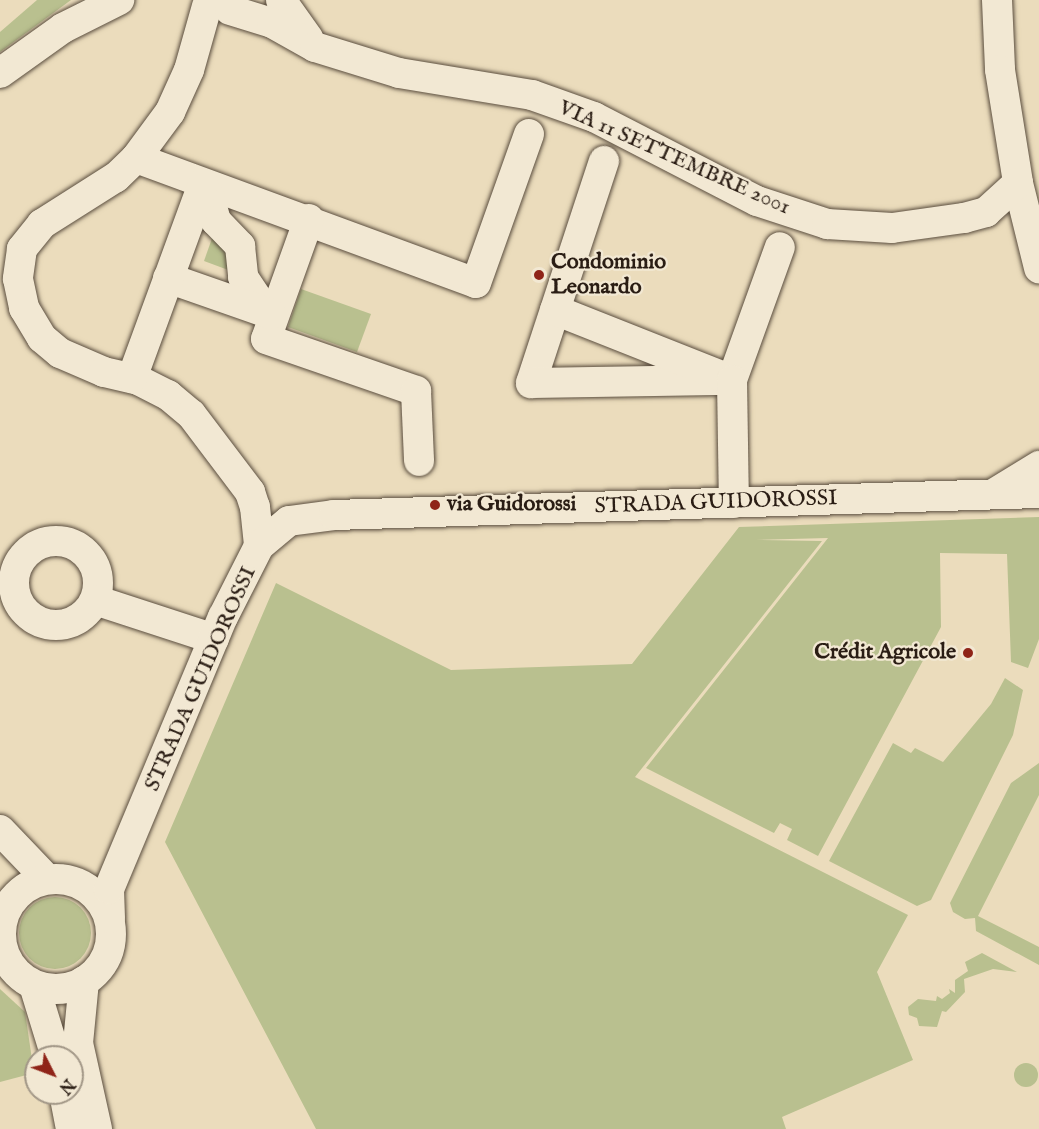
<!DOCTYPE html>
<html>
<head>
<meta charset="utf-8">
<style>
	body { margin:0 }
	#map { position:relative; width:1039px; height:1129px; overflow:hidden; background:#ebdcbc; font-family:"IM FELL English",serif }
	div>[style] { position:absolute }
	.green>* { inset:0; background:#b9c08f }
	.round { border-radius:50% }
	.roads { filter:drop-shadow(0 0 2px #5a4d3e) drop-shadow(0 0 2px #5a4d3e) }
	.minor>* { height:30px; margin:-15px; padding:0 15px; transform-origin:15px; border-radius:15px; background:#f2e8d3 }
	.minor>.ring { margin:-15px; padding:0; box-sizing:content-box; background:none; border:30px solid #f2e8d3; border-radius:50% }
	.dots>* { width:16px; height:16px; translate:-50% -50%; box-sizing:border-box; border:3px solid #f2e8d3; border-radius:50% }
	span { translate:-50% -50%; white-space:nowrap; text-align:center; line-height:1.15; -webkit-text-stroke:4.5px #f2e8d3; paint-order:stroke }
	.street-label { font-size:22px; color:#2a1d14 }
	.poi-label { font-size:22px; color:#2a1d14; font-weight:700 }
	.left { translate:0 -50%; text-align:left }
	.right { translate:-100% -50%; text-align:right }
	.north { position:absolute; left:24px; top:1045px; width:60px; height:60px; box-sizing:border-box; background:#f2e8d3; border:2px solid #a29787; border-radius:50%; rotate:132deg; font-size:16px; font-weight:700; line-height:24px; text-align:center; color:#2a1d14 }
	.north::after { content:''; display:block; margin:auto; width:21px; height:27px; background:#8f2418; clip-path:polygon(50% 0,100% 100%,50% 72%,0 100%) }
</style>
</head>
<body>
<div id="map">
	<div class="green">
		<div style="clip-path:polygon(37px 0,71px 0,0 52px,0 32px)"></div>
		<div style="clip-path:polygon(216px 227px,239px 274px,204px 261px)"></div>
		<div style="clip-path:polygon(301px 289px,371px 314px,357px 352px,288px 327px)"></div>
		<div style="clip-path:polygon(1039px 517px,1039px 639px,1028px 668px,1011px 662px,1007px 554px,940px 553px,941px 627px,818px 856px,787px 840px,792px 829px,780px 823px,774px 833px,646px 768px,828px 538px,756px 540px,822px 541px,635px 777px,908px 915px,877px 972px,913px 1060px,782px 1117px,786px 1129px,316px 1129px,165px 842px,276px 583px,451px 670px,632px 664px,739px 527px)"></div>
		<div style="clip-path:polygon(1005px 678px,1023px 690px,1013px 735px,931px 900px,917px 906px,829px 861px,893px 743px,911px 753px,915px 748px,943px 762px,991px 704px)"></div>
		<div style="clip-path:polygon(1039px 763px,1039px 795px,978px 916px,1039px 947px,1039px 965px,976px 931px,975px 918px,965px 919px,953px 912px,950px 903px,1011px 783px)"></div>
		<div class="round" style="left:19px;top:897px;width:72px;height:72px"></div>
		<div style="clip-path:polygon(982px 953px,1017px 972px,993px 969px,964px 979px,965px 992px,946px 1012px,942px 1011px,937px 1027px,919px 1026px,917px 1018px,909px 1015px,908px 1007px,918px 999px,936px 1001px,937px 996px,942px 999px,950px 993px,949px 989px,955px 993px,955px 980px,968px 971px,965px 962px)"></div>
		<div style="clip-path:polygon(0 989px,25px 1012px,34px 1073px,0 1082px)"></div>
		<div class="round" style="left:1014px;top:1063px;width:24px;height:24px"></div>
	</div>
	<div class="roads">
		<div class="minor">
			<div style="left:281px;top:0;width:47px;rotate:54.6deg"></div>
			<div style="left:997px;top:0;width:70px;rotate:87.5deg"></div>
			<div style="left:1000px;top:70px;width:114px;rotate:80.9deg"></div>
			<div style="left:1018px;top:183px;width:88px;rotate:76.1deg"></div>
			<div style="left:207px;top:6px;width:66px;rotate:105.7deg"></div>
			<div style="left:189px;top:70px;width:46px;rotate:114.3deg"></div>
			<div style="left:170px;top:112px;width:57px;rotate:126.5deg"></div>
			<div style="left:136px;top:158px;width:28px;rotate:136deg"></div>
			<div style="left:116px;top:177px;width:88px;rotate:147.6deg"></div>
			<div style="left:42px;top:224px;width:32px;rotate:129deg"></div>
			<div style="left:22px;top:249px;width:30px;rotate:98deg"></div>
			<div style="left:18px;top:279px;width:30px;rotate:78deg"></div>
			<div style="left:24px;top:308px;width:35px;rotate:59deg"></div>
			<div style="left:42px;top:338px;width:23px;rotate:40deg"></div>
			<div style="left:60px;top:353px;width:48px;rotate:23.4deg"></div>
			<div style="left:104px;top:372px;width:35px;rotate:13deg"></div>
			<div style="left:138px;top:380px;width:34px;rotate:27deg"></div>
			<div style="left:168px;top:395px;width:30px;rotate:40deg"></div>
			<div style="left:191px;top:414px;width:98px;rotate:52.9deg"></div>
			<div style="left:250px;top:492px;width:16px;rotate:72deg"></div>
			<div style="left:255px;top:507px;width:39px;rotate:84deg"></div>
			<div style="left:230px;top:10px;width:44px;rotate:17.2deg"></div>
			<div style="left:272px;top:23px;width:49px;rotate:29.2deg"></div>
			<div style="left:315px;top:47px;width:88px;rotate:17.2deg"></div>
			<div style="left:399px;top:73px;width:135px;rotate:9.4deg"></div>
			<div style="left:532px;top:95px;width:66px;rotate:19.5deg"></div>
			<div style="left:594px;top:117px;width:183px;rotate:27.3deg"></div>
			<div style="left:757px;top:201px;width:74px;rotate:18.2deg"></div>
			<div style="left:827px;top:224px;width:65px;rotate:3.5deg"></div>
			<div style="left:892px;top:228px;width:73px;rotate:-7.9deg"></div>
			<div style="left:964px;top:218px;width:23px;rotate:-15deg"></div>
			<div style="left:986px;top:212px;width:43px;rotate:-42.2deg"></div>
			<div style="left:0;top:73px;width:77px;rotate:-35.5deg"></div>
			<div style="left:63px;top:28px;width:63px;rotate:-26.6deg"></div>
			<div style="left:136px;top:158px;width:362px;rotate:20.2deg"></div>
			<div style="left:476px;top:283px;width:158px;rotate:-70.4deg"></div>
			<div style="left:604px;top:161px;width:234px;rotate:108.2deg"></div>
			<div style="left:531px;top:383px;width:201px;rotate:-0.9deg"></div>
			<div style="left:732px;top:380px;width:141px;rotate:-70.2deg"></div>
			<div style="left:201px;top:188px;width:11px;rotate:41deg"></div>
			<div style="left:209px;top:195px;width:27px;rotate:75deg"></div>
			<div style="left:216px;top:221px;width:35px;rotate:46deg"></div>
			<div style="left:240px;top:246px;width:31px;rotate:84deg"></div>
			<div style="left:243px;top:277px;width:43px;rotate:56.3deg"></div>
			<div style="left:309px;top:219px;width:127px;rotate:109.7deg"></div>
			<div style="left:266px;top:339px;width:159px;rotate:19.1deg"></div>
			<div style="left:416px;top:391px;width:70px;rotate:87.5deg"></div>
			<div style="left:168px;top:278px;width:109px;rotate:19.3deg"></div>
			<div style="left:555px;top:310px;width:190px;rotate:21.6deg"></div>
			<div style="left:732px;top:380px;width:123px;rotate:89.1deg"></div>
			<div style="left:132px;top:378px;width:207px;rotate:-69.9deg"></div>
			<div style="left:995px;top:493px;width:52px;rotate:-31.5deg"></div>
			<div class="ring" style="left:14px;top:541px;width:54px;height:54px"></div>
			<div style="left:95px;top:600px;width:125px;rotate:18.1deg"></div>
			<div style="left:0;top:830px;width:68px;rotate:46.2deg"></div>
			<div class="ring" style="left:1px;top:879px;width:80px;height:80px"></div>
			<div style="left:110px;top:918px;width:29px;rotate:-92deg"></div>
			<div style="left:109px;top:889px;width:295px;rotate:-67.3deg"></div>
			<div style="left:223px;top:617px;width:80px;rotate:-63.1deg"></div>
			<div style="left:259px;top:546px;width:39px;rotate:-40deg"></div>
			<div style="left:289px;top:521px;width:45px;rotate:-7.6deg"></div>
			<div style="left:334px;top:515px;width:705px;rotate:-1.79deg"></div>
			<div style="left:84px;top:981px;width:62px;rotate:95.5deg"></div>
			<div style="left:78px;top:1043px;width:88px;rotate:77.5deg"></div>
			<div style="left:34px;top:985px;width:75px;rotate:73deg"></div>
			<div style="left:64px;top:1093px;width:37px;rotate:79deg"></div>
		</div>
	</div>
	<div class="dots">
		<div style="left:539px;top:275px;background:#8f2418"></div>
		<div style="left:435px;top:505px;background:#8f2418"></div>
		<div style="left:968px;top:653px;background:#8f2418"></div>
	</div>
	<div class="street-label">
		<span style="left:674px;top:158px;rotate:24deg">VIA 11 SETTEMBRE 2001</span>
		<span style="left:716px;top:503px;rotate:-2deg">STRADA GUIDOROSSI</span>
		<span style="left:201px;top:679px;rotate:-66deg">STRADA GUIDOROSSI</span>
	</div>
	<div class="poi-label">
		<span class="left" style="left:551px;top:275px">Condominio<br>Leonardo</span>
		<span class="left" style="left:447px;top:505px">via Guidorossi</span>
		<span class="right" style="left:956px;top:653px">Crédit Agricole</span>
	</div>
	<div class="north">N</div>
</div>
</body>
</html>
